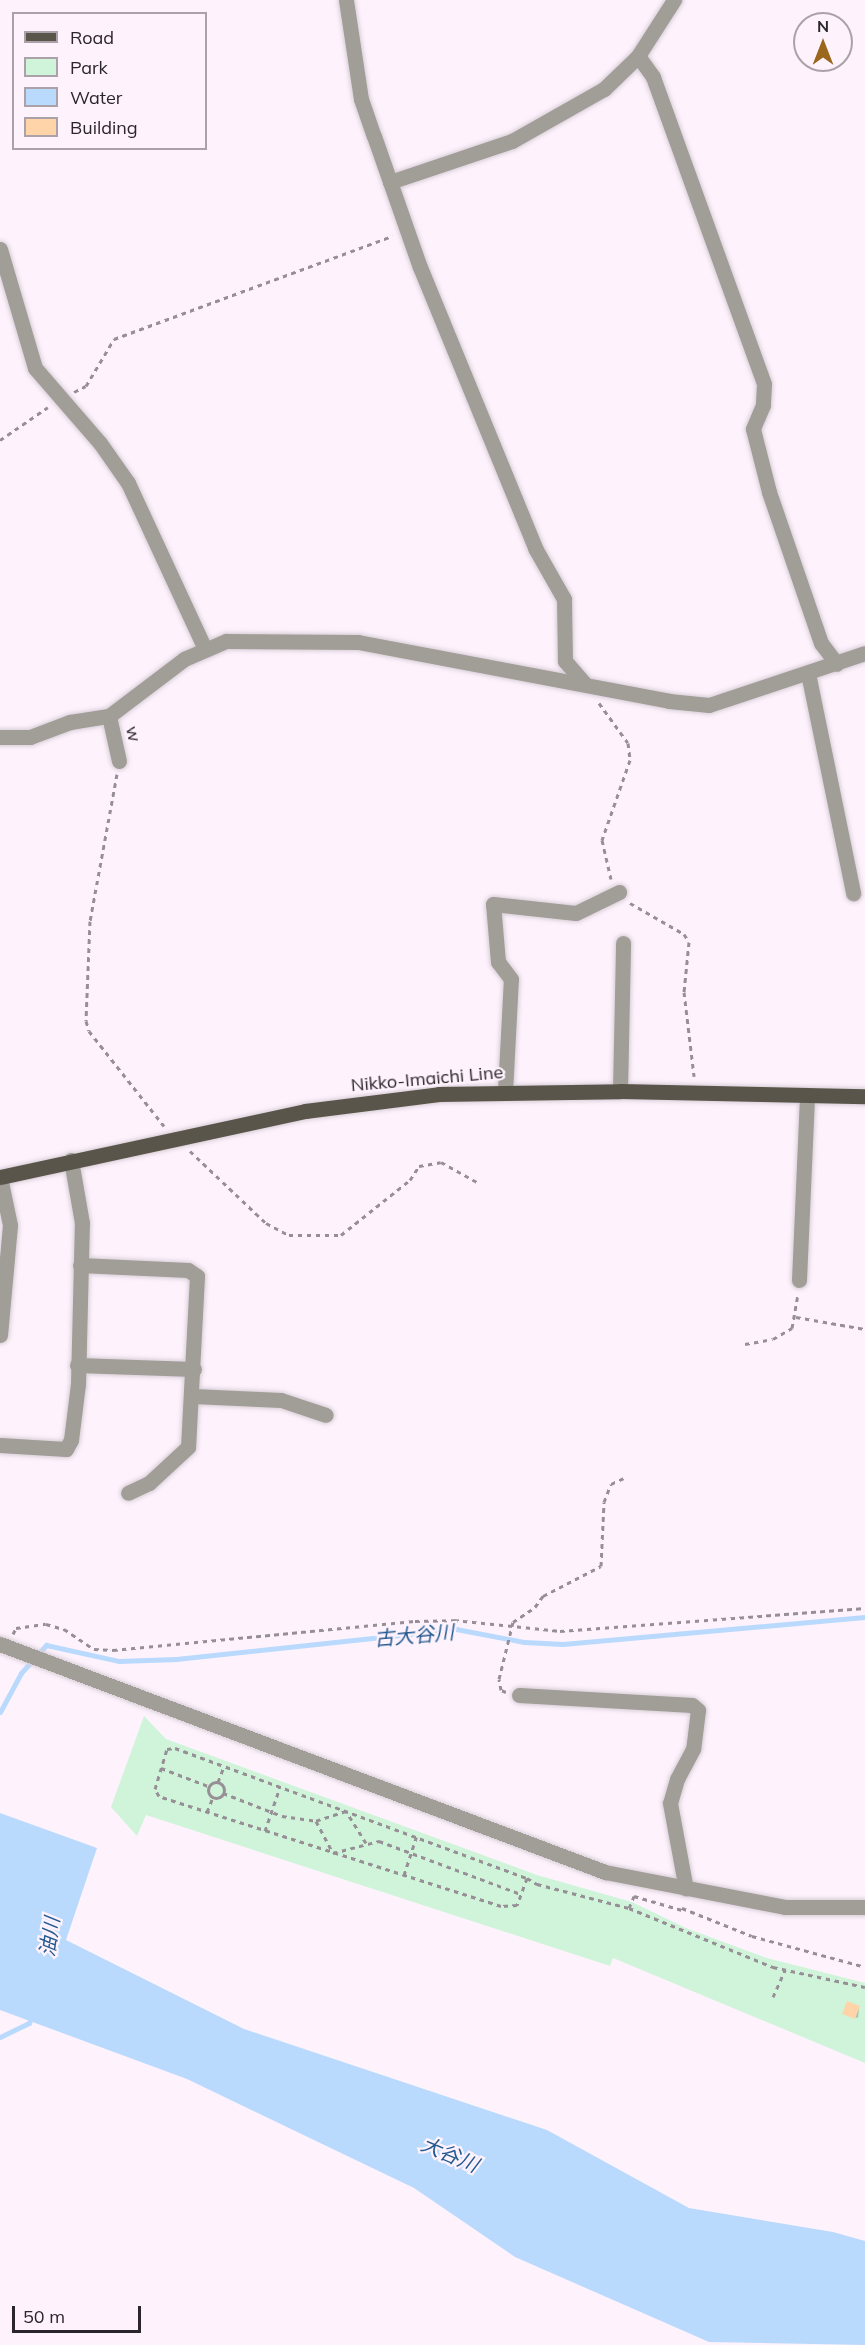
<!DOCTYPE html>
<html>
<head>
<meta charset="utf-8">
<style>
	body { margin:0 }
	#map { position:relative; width:865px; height:2345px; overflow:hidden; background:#fef3fd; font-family:Mulish,"Noto Sans JP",sans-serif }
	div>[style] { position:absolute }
	.green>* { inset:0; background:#d0f4da }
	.water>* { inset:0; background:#badafd }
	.shadow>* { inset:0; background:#0003 }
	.stream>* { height:5px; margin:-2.5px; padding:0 2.5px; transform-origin:2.5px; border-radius:2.5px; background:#badafd }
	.building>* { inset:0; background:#fed4a8 }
	.path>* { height:3px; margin-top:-1.5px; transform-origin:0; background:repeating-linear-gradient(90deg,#978f96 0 4.5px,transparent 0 9px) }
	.path>.ring { margin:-1.5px; padding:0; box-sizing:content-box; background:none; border:3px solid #978f96; border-radius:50% }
	.roads { filter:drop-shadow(0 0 2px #d8ced7) drop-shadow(0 0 2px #d8ced7) }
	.minor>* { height:15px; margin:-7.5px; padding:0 7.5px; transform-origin:7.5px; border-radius:7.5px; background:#a19d97 }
	.major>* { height:15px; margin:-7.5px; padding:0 7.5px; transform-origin:7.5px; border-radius:7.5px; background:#5a554a }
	span { translate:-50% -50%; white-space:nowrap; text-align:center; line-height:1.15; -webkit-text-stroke:4.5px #fef3fd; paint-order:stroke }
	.street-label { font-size:18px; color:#2b262b }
	.water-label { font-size:20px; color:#255a90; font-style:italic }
	.legend { position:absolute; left:12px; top:12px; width:195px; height:138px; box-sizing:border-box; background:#fef3fd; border:2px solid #aaa1a9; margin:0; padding:8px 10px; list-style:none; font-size:18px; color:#2b262b }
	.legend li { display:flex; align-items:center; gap:12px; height:30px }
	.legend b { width:30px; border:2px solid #aaa1a9 }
	.north { position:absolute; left:793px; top:12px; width:60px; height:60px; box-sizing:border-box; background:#fef3fd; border:2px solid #aaa1a9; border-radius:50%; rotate:0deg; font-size:16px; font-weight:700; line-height:24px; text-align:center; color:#2b262b }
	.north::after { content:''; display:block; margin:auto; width:21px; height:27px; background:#9b661e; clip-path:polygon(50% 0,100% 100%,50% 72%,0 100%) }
	.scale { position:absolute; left:12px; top:2306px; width:129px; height:27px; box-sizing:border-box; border:3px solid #2b262b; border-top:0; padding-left:8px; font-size:18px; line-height:21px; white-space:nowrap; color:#2b262b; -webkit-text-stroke:4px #fef3fd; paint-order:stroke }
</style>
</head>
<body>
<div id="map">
	<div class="green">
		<div style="clip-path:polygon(144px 1716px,166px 1739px,537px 1875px,632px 1902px,686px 1928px,767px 1958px,865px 1983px,865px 2063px,613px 1958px,610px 1966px,146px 1815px,137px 1836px,111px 1807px)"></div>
	</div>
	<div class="water">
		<div style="clip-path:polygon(0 1813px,97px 1848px,66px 1940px,244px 2029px,547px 2130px,689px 2208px,833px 2232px,865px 2241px,865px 2345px,709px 2342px,515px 2257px,414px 2188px,187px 2079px,0 2010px)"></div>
	</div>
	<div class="shadow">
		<div style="clip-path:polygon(859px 2008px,858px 2018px,846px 2014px)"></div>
	</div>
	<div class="stream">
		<div style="left:0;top:1712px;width:44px;rotate:-61.7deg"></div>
		<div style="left:21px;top:1673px;width:38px;rotate:-48deg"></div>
		<div style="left:46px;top:1645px;width:75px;rotate:12.4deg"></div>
		<div style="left:119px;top:1661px;width:57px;rotate:-2deg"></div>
		<div style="left:176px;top:1659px;width:282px;rotate:-6.1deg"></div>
		<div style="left:456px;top:1629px;width:69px;rotate:10.8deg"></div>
		<div style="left:524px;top:1642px;width:39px;rotate:3deg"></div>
		<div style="left:563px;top:1644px;width:303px;rotate:-5.1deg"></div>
		<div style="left:0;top:2037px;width:32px;rotate:-26deg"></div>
		<div style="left:29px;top:2023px;width:5px;rotate:-68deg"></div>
	</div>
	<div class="building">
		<div style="clip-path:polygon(847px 2001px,860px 2006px,855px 2019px,842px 2014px)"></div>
	</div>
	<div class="path">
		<div style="left:74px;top:392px;width:13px;rotate:-27deg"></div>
		<div style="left:86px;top:386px;width:55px;rotate:-59.2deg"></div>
		<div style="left:114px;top:339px;width:297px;rotate:-20.3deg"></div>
		<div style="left:0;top:440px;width:58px;rotate:-34.5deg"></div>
		<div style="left:599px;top:703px;width:49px;rotate:54.1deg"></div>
		<div style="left:628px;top:743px;width:17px;rotate:83deg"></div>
		<div style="left:630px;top:760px;width:85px;rotate:109.3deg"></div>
		<div style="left:602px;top:840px;width:40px;rotate:77deg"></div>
		<div style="left:117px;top:774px;width:149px;rotate:100.4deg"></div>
		<div style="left:90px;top:921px;width:100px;rotate:92.3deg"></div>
		<div style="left:86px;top:1021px;width:10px;rotate:73deg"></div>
		<div style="left:89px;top:1031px;width:121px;rotate:51.7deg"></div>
		<div style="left:630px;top:903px;width:62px;rotate:29.9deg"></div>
		<div style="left:684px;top:934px;width:9px;rotate:58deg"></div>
		<div style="left:689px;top:942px;width:50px;rotate:95.7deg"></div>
		<div style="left:684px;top:992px;width:85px;rotate:83.2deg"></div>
		<div style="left:190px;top:1151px;width:105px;rotate:43.5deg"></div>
		<div style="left:266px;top:1223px;width:26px;rotate:28deg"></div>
		<div style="left:289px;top:1235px;width:52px"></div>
		<div style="left:341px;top:1235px;width:88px;rotate:-38.6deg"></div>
		<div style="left:410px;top:1180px;width:17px;rotate:-57deg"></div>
		<div style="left:419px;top:1166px;width:22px;rotate:-10deg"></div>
		<div style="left:441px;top:1162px;width:41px;rotate:29.1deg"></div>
		<div style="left:796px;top:1317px;width:70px;rotate:9.9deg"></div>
		<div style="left:745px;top:1344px;width:28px;rotate:-10deg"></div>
		<div style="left:773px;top:1339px;width:22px;rotate:-30deg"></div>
		<div style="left:792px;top:1328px;width:35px;rotate:-80deg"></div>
		<div style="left:13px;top:1634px;width:7px;rotate:-63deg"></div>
		<div style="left:16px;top:1628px;width:30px;rotate:-8deg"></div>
		<div style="left:46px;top:1624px;width:19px;rotate:16deg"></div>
		<div style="left:64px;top:1629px;width:36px;rotate:34deg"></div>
		<div style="left:94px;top:1649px;width:19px;rotate:3deg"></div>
		<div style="left:113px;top:1650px;width:303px;rotate:-5.5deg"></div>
		<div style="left:415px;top:1621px;width:39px;rotate:-1deg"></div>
		<div style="left:454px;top:1620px;width:107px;rotate:5.9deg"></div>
		<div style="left:560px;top:1631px;width:306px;rotate:-4.3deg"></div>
		<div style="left:506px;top:1692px;width:5px;rotate:-158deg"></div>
		<div style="left:501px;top:1690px;width:11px;rotate:-100deg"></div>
		<div style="left:499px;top:1679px;width:59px;rotate:-76.2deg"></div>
		<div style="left:513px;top:1622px;width:27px;rotate:-34deg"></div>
		<div style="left:535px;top:1607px;width:14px;rotate:-54deg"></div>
		<div style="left:543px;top:1596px;width:65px;rotate:-27.3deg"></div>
		<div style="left:601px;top:1566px;width:64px;rotate:-87.3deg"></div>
		<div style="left:604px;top:1502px;width:19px;rotate:-69deg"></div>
		<div style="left:611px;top:1484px;width:14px;rotate:-25deg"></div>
		<div style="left:161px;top:1768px;width:50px;rotate:21deg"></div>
		<div style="left:218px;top:1782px;width:17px;rotate:-69deg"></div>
		<div class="ring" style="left:208px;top:1782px;width:13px;height:13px"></div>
		<div style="left:223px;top:1793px;width:63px;rotate:21.3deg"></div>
		<div style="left:282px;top:1816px;width:34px;rotate:8deg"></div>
		<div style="left:207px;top:1812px;width:16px;rotate:-68deg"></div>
		<div style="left:265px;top:1831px;width:46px;rotate:-71.2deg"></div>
		<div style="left:366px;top:1843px;width:38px;rotate:-122deg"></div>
		<div style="left:346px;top:1811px;width:32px;rotate:162deg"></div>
		<div style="left:316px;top:1821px;width:36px;rotate:62deg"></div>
		<div style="left:333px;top:1853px;width:48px;rotate:-14.6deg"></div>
		<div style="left:379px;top:1841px;width:152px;rotate:20.5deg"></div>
		<div style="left:404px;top:1875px;width:40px;rotate:-72deg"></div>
		<div style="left:527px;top:1878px;width:29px;rotate:110deg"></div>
		<div style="left:517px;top:1905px;width:16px;rotate:176deg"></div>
		<div style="left:501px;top:1906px;width:359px;rotate:-162.2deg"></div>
		<div style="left:159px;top:1796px;width:8px;rotate:-120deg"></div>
		<div style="left:155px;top:1789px;width:42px;rotate:-73.3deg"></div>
		<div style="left:167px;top:1749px;width:8px;rotate:-7deg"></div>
		<div style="left:175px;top:1748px;width:375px;rotate:20.3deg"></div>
		<div style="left:527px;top:1878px;width:12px;rotate:31deg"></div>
		<div style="left:537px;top:1884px;width:95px;rotate:14.6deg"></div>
		<div style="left:629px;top:1908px;width:156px;rotate:22.3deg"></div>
		<div style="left:773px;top:1967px;width:94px;rotate:12.3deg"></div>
		<div style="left:634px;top:1896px;width:50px;rotate:16.3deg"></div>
		<div style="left:629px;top:1908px;width:13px;rotate:-67deg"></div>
		<div style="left:682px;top:1908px;width:75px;rotate:21.8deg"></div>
		<div style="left:752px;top:1936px;width:117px;rotate:15.3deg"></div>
		<div style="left:773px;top:1997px;width:30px;rotate:-66deg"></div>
	</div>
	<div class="roads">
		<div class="minor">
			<div style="left:346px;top:0;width:100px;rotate:81.4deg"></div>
			<div style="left:361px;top:99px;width:39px;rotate:71deg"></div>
			<div style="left:374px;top:136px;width:139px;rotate:70.7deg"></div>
			<div style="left:420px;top:267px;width:304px;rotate:67.7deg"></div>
			<div style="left:535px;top:548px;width:59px;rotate:60.4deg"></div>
			<div style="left:564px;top:599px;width:62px;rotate:89.1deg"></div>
			<div style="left:565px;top:661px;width:30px;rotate:49deg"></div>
			<div style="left:638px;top:56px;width:26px;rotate:54deg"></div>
			<div style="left:653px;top:77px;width:326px;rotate:70.1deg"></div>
			<div style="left:764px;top:384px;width:21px;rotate:93deg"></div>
			<div style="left:763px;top:405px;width:26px;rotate:113deg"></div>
			<div style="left:753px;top:429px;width:65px;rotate:75.7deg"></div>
			<div style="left:769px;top:492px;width:160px;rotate:71deg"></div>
			<div style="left:821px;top:643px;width:26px;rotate:53deg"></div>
			<div style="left:390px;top:182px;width:129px;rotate:-18.6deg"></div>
			<div style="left:512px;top:141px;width:106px;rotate:-29.5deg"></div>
			<div style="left:604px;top:89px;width:47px;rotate:-44.1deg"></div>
			<div style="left:638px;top:56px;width:67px;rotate:-57.3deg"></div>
			<div style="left:0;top:249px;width:124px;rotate:73.6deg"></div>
			<div style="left:35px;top:368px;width:99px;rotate:49.1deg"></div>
			<div style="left:100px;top:443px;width:49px;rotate:55deg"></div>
			<div style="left:128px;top:483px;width:183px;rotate:65.1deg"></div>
			<div style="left:808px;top:673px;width:225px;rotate:78.4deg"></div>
			<div style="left:109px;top:716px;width:46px;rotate:77.5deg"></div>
			<div style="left:0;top:737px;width:30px"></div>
			<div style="left:30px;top:737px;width:43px;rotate:-20.6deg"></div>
			<div style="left:70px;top:722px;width:39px;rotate:-9deg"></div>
			<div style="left:109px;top:716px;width:94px;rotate:-37.2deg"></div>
			<div style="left:184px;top:659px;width:46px;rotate:-23.2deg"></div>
			<div style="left:226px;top:641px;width:132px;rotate:0.4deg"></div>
			<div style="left:358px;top:642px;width:317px;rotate:10.7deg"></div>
			<div style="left:669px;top:701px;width:40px;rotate:5.7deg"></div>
			<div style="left:709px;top:705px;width:164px;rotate:-18.4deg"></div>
			<div style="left:620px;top:1091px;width:148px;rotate:-88.8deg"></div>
			<div style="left:505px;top:1092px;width:113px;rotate:-87deg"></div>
			<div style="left:511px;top:979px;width:21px;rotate:-127deg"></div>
			<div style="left:498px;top:962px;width:58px;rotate:-94.9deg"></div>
			<div style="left:493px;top:904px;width:83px;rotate:6.2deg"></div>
			<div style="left:576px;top:913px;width:48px;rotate:-26deg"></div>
			<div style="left:80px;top:1265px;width:108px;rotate:2.7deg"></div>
			<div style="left:188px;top:1270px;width:11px;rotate:34deg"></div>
			<div style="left:197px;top:1276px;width:171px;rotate:93deg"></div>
			<div style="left:188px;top:1447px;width:53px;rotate:137.3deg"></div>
			<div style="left:149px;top:1483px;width:23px;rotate:155deg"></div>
			<div style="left:799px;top:1280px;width:185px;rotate:-87.5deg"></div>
			<div style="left:0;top:1335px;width:110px;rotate:-84.8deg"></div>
			<div style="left:10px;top:1225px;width:49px;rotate:-101.8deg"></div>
			<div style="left:77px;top:1365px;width:117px;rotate:2deg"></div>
			<div style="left:193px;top:1396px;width:88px;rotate:2.6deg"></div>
			<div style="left:281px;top:1400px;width:47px;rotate:18.4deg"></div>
			<div style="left:0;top:1445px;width:66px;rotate:3.5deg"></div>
			<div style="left:66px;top:1449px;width:10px;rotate:-61deg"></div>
			<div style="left:71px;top:1440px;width:56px;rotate:-82.9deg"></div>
			<div style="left:78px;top:1384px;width:161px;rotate:-88.6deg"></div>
			<div style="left:82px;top:1223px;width:64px;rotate:-99.9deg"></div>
			<div style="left:0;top:1644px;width:647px;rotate:20.65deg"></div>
			<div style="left:605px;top:1872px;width:183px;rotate:11deg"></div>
			<div style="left:785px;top:1907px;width:80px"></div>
			<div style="left:519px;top:1695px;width:173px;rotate:3.3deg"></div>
			<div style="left:692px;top:1705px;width:8px;rotate:40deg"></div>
			<div style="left:698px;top:1710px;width:39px;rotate:97deg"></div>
			<div style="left:693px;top:1749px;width:34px;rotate:118deg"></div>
			<div style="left:677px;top:1779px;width:25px;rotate:106deg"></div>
			<div style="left:670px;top:1803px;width:87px;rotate:79.5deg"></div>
		</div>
		<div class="major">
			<div style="left:0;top:1177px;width:312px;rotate:-12.2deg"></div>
			<div style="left:305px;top:1111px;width:135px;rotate:-7.2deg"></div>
			<div style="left:439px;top:1094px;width:181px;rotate:-0.9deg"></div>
			<div style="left:620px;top:1091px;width:245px;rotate:1.2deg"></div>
		</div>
	</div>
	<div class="street-label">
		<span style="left:133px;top:734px;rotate:77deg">w</span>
		<span style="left:427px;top:1079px;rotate:-5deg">Nikko-Imaichi Line</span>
	</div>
	<div class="water-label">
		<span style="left:414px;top:1635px;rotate:-5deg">古大谷川</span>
		<span style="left:49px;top:1937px;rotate:-82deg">油川</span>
		<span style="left:450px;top:2154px;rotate:23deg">大谷川</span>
	</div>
	<ul class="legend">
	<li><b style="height:8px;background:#5a554a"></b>Road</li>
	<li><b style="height:16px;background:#d0f4da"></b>Park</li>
	<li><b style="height:16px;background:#badafd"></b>Water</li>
	<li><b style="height:16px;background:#fed4a8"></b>Building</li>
	</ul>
	<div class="north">N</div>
	<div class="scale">50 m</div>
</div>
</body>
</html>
